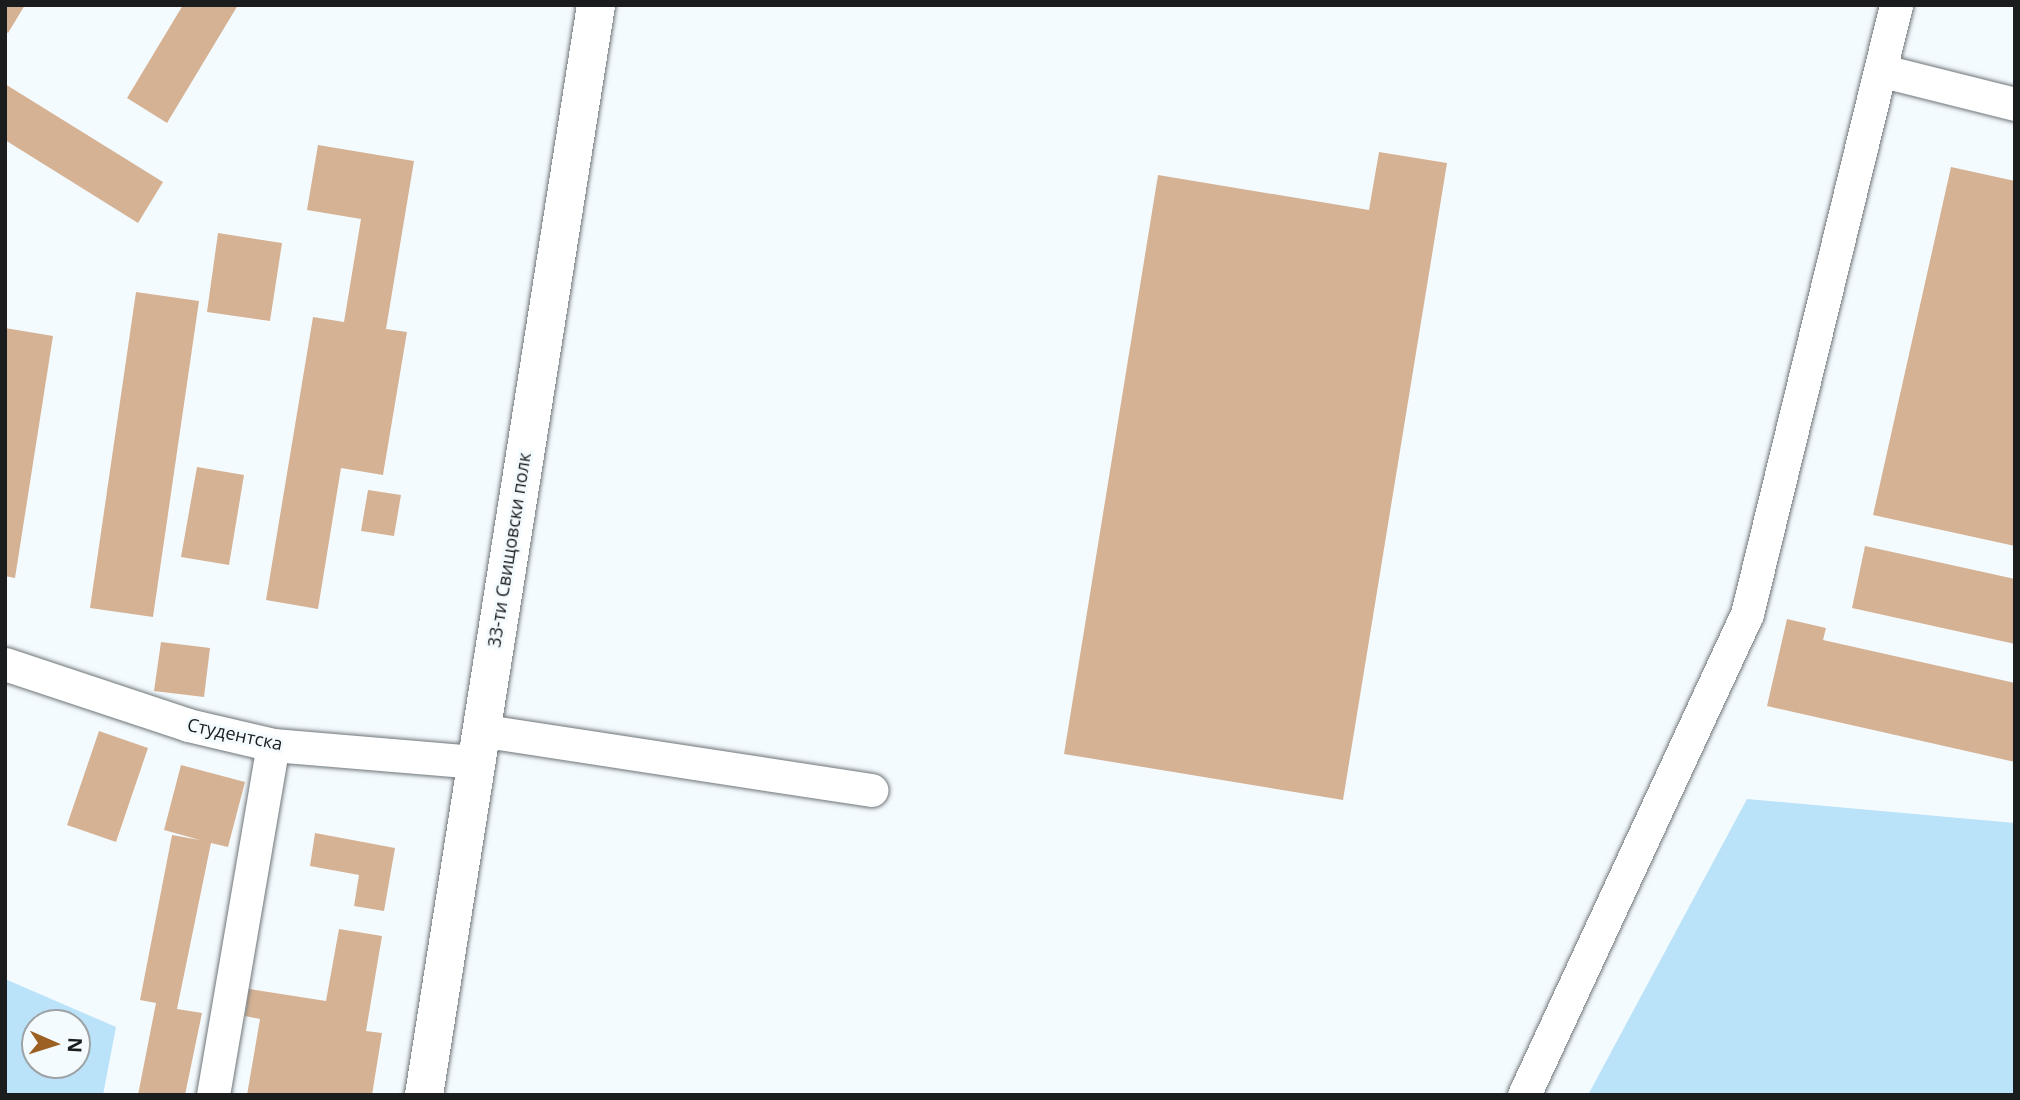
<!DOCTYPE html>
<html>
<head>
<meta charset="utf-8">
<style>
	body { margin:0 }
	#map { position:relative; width:2020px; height:1100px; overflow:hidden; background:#f4fbff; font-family:"Open Sans",sans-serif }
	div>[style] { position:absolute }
	.green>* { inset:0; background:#bae2f9 }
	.building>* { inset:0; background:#d6b294 }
	.roads { filter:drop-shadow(0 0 2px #6f7578) drop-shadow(0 0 2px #6f7578) }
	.minor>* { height:33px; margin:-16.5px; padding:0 16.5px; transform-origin:16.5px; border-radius:16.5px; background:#fff }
	.major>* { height:38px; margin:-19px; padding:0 19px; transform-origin:19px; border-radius:19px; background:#fff }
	span { translate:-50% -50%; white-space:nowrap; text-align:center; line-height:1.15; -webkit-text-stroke:6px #f4fbff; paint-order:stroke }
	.street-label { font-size:18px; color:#1a1c1d }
	.frame { position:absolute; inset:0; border:7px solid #1a1c1d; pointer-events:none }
	.north { position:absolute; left:21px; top:1009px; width:70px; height:70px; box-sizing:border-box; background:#f4fbff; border:2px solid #9da2a5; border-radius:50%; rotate:93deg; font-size:19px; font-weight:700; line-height:28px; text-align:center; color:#1a1c1d }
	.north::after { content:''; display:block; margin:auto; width:24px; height:32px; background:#9c6022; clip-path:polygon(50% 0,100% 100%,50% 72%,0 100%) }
</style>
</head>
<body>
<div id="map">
	<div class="green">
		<div style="clip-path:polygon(1747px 799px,2015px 823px,2015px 1095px,1588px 1095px)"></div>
		<div style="clip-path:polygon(evenodd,5px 979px,116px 1027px,103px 1095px,5px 1095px,5px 979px,35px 1023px,77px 1023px,77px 1065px,35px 1065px,35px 1023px)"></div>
	</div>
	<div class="building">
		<div style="clip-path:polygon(5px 5px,25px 5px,8px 33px,5px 31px)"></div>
		<div style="clip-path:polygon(183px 5px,238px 5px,167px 123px,127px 98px)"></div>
		<div style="clip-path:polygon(5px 84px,163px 182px,138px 223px,5px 140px)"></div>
		<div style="clip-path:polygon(318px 145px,414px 161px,386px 329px,407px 332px,383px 475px,341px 468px,318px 609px,266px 600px,313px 317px,344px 322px,361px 219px,307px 210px)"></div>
		<div style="clip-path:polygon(1379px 152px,1447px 163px,1343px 800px,1064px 754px,1158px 175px,1369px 210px)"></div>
		<div style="clip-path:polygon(1951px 167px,2015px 181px,2015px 546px,1873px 515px)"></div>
		<div style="clip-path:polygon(218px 233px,282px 243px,270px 321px,207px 312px)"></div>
		<div style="clip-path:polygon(136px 292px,199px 301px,153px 617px,90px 608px)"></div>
		<div style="clip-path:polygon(5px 328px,53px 336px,15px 578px,5px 576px)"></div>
		<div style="clip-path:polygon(197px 467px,244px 475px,229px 565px,181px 557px)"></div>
		<div style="clip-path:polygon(368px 490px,401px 495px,394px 536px,361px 531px)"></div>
		<div style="clip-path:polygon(1865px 546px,2015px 579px,2015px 644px,1852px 608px)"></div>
		<div style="clip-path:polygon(1787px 619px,1826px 628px,1823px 640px,2015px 683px,2015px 762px,1767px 706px)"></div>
		<div style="clip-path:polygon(161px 642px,210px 648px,204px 697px,154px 691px)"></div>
		<div style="clip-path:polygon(99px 731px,148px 748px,116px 842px,67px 825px)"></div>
		<div style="clip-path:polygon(181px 765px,245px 782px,228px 847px,211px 843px,177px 1009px,202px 1013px,185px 1095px,138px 1095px,156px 1003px,140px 1000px,172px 835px,200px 840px,164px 830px)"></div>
		<div style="clip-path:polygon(315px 833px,395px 848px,384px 911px,354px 906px,359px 875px,310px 866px)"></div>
		<div style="clip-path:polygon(339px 929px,382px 936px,366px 1031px,382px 1033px,372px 1095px,247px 1095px,260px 1019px,245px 1016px,249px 989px,326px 1001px)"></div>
	</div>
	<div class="roads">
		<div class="minor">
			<div style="left:1883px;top:71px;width:136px;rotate:14deg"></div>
			<div style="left:5px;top:664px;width:193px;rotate:18.4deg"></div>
			<div style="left:188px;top:725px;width:87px;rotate:13.2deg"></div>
			<div style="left:273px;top:745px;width:202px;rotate:4.8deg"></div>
			<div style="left:479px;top:730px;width:397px;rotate:8.7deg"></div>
			<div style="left:213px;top:1095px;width:355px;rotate:-80.3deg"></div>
			<div style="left:1524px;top:1095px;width:530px;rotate:-65.13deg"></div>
			<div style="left:1747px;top:614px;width:627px;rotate:-76.25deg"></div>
		</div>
		<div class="major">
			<div style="left:424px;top:1095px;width:1103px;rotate:-81.03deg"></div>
		</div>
	</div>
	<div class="street-label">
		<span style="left:509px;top:550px;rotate:-81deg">33-ти Свищовски полк</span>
		<span style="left:235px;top:734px;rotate:12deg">Студентска</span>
	</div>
	<div class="frame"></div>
	<div class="north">N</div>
</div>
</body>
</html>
